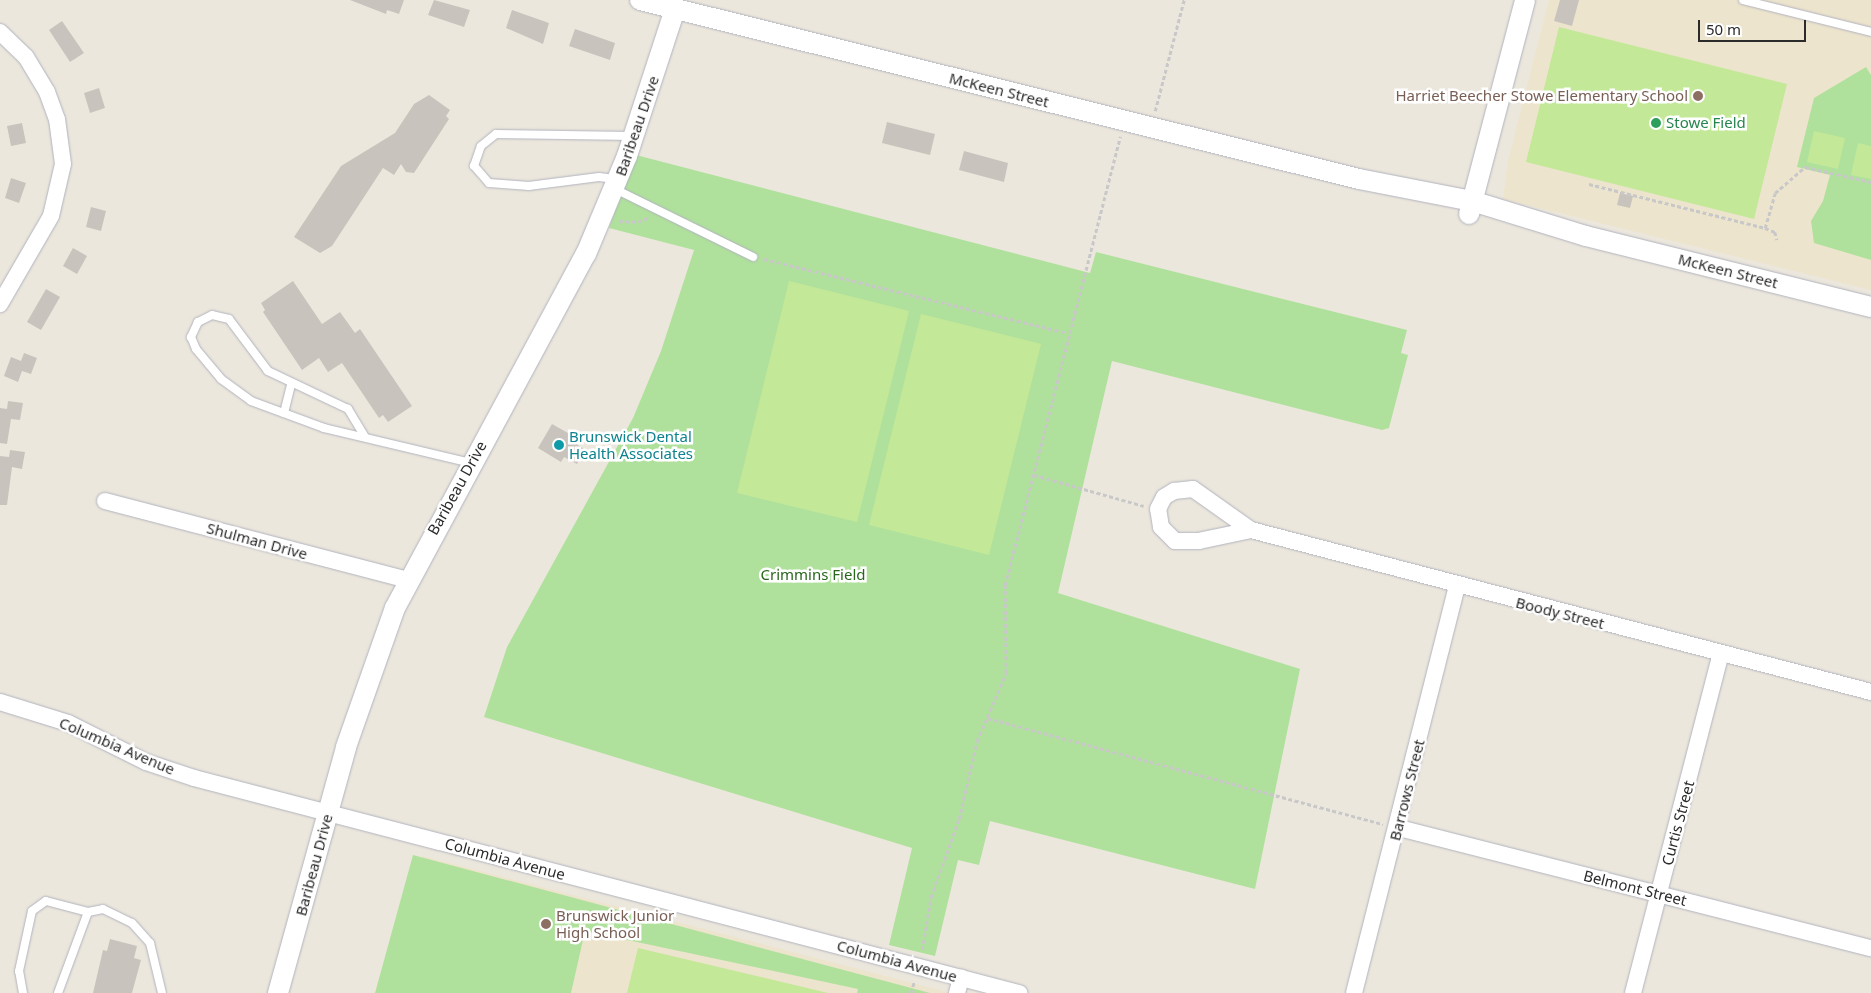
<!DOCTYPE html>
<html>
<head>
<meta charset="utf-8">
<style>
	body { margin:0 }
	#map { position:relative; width:1871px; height:993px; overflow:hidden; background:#ece7dd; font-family:"Noto Sans",sans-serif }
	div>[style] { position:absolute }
	.education>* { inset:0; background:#ede4cd }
	.green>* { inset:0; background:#b0e19c }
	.pitch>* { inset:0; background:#c2e898 }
	.building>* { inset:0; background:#c8c3bd }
	.path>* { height:2.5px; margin-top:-1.25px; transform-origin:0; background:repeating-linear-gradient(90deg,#c8c8c8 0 4px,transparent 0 6.5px) }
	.roads { filter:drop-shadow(0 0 1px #b1b3be) drop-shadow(0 0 1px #b1b3be) }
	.service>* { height:8px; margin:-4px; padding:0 4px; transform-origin:4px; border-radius:4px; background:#fff }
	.minor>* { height:16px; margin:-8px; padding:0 8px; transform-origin:8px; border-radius:8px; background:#fff }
	.tertiary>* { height:20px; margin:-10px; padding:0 10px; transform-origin:10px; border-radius:10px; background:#fff }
	.dots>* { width:14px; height:14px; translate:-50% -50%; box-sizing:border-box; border:2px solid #fff; border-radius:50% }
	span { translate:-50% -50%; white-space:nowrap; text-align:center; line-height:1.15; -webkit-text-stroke:5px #fff; paint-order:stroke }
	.street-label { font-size:15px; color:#2b2b2b }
	.education-label { font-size:15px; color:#785e54 }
	.right { translate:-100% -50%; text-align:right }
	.left { translate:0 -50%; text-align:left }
	.leisure-label { font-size:15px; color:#27864d }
	.culture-label { font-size:15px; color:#0d838f }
	.park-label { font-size:15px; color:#28661c }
	.scale { position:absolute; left:1698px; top:20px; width:108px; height:22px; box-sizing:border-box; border:2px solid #2b2b2b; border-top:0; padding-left:6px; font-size:15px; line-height:18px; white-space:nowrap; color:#2b2b2b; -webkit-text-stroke:4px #fff; paint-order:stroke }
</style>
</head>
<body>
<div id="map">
	<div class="education">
		<div style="clip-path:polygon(1549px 0,1871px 0,1871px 290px,1503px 199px,1508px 160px)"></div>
		<div style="clip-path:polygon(422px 856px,951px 993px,387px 993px)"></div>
	</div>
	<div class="green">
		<div style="clip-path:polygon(1866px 67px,1871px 75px,1871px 260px,1814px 243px,1811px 221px,1823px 201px,1830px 175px,1797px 167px,1814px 98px)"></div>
		<div style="clip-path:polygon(636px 155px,1090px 273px,1096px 252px,1407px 330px,1401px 353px,1408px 355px,1389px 428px,1382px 430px,1112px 361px,1058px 593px,1300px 669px,1255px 889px,990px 821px,979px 865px,958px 860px,935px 956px,889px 945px,912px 848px,484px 717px,507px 647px,633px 418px,661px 351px,694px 250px,609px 228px)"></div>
		<div style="clip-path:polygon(413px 855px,930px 993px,857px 993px,858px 989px,585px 931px,571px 993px,375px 993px)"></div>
	</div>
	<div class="pitch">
		<div style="clip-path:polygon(1559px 27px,1787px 84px,1754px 219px,1526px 162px)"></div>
		<div style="clip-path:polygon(1814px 131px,1845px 138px,1838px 169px,1807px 162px)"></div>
		<div style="clip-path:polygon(1858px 143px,1871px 146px,1871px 179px,1851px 175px)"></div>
		<div style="clip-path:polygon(789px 281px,909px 311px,857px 522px,737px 493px)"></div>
		<div style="clip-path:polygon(921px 314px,1041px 344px,989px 555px,869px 525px)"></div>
		<div style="clip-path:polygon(638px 948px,828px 993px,627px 993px)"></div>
	</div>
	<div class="building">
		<div style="clip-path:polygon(350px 0,404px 0,399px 14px,387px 10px,386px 14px)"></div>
		<div style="clip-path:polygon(434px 0,470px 10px,464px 27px,428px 15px)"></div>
		<div style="clip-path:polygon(1560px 0,1579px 0,1572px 26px,1554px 21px)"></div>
		<div style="clip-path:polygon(512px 10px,549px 23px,543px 44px,506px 28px)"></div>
		<div style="clip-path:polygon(62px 21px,84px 53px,70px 62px,49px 30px)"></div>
		<div style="clip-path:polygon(575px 29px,615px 43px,610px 60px,569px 46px)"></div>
		<div style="clip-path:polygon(99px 88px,105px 108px,90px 113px,84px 93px)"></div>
		<div style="clip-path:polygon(429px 95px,450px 110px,446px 116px,449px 119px,414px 173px,406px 172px,401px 164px,394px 175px,383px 168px,332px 246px,320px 253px,294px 237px,341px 166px,395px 133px,414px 104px)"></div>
		<div style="clip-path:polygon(887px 122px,935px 134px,930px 155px,882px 143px)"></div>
		<div style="clip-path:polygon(22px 123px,26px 143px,11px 146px,7px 126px)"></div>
		<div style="clip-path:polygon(964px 151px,1008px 163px,1004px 182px,959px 170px)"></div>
		<div style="clip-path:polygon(11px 178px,26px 183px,19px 203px,5px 198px)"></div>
		<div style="clip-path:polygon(1620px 193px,1633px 196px,1630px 208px,1617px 205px)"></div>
		<div style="clip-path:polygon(91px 207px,106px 211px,101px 231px,86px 227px)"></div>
		<div style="clip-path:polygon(73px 248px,87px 256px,77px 274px,63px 266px)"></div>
		<div style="clip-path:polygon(293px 281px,322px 324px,340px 312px,355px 333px,360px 329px,412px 406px,388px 422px,383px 415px,379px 418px,342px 363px,328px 372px,319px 358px,302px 370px,263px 312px,265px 310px,261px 303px)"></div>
		<div style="clip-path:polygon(46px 289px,60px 297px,41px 330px,27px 322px)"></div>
		<div style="clip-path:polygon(24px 353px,37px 358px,31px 374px,22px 371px,18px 382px,4px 376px,11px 357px,21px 361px)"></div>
		<div style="clip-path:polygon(8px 401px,23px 403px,20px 420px,11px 419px,7px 444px,0 443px,0 408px,7px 409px)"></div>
		<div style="clip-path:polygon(552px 424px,575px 437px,572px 441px,584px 449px,577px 464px,564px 457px,561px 462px,538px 448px)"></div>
		<div style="clip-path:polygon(10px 450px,25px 452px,22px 469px,12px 467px,7px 505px,0 505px,0 456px,9px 457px)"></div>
		<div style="clip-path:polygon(110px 939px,137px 946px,134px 958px,141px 960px,132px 993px,93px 993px,103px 950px,107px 951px)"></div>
	</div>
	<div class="path">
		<div style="left:1155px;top:111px;width:115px;rotate:-75.4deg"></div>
		<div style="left:1589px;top:184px;width:181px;rotate:14deg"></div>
		<div style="left:1765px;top:228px;width:36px;rotate:-74deg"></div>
		<div style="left:1775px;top:193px;width:40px;rotate:-41deg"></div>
		<div style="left:1805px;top:167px;width:68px;rotate:12.8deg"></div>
		<div style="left:619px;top:221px;width:19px;rotate:3deg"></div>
		<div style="left:638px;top:222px;width:13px;rotate:-23deg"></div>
		<div style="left:1765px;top:228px;width:11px;rotate:22deg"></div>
		<div style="left:1775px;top:232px;width:8px;rotate:76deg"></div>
		<div style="left:764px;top:259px;width:313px;rotate:13.7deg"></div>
		<div style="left:1034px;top:475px;width:114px;rotate:15.7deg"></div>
		<div style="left:987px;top:718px;width:410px;rotate:15deg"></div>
		<div style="left:922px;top:950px;width:54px;rotate:-80.4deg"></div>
		<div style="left:931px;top:897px;width:83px;rotate:-70.3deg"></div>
		<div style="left:959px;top:819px;width:80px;rotate:-77deg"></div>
		<div style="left:977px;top:741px;width:74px;rotate:-66.9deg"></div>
		<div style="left:1006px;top:673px;width:88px;rotate:-90.7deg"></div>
		<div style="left:1005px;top:585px;width:463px;rotate:-75.6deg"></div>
		<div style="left:911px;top:993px;width:11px;rotate:-75deg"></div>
	</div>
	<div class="roads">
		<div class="service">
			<div style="left:1743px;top:0;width:132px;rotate:14deg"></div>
			<div style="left:615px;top:179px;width:16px;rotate:-173deg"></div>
			<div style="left:599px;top:177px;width:71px;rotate:172.7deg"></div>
			<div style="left:529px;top:186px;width:40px;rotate:-175.7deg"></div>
			<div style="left:489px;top:183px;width:23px;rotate:-131deg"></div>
			<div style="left:474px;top:166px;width:21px;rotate:-71deg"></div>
			<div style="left:481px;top:146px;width:19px;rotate:-39deg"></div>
			<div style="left:496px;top:134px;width:136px;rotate:0.8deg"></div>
			<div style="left:615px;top:189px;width:154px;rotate:26.2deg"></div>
			<div style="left:284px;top:413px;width:30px;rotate:-76deg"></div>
			<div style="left:365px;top:437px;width:33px;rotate:-121deg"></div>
			<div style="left:348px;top:409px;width:89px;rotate:-154.6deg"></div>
			<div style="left:268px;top:371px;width:65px;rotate:-126.9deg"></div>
			<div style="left:229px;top:319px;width:17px;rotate:-167deg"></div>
			<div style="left:212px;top:315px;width:16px;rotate:153deg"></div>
			<div style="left:198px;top:322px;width:17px;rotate:115deg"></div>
			<div style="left:191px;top:337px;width:13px;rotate:67deg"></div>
			<div style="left:196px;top:349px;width:39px;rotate:50deg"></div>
			<div style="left:221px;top:379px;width:37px;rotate:36deg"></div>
			<div style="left:251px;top:401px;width:78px;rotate:20.3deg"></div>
			<div style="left:324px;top:428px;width:151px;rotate:13.4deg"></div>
			<div style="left:23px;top:993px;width:22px;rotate:-100deg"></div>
			<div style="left:19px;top:971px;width:61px;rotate:-77.8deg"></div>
			<div style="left:32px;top:911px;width:17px;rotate:-36deg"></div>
			<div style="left:46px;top:901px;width:43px;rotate:14.7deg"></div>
			<div style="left:88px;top:912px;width:15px;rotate:-11deg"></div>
			<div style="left:103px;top:909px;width:32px;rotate:26deg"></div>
			<div style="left:132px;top:923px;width:27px;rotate:48deg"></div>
			<div style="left:150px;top:943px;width:51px;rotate:76.5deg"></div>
			<div style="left:58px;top:993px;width:86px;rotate:-69.7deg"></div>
		</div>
		<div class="minor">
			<div style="left:0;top:32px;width:36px;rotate:44deg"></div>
			<div style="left:26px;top:57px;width:41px;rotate:59deg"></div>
			<div style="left:47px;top:92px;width:29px;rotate:70deg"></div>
			<div style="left:57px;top:119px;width:45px;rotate:82.4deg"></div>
			<div style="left:63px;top:164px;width:53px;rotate:103deg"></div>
			<div style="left:51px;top:216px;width:102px;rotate:120.1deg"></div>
			<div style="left:105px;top:501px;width:313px;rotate:14.6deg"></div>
			<div style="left:1251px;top:530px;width:53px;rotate:168.1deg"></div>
			<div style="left:1199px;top:541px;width:24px;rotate:180deg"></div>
			<div style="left:1175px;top:541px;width:20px;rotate:-135deg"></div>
			<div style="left:1161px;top:527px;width:18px;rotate:-99deg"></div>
			<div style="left:1158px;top:509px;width:13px;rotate:-63deg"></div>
			<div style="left:1164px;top:497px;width:12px;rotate:-31deg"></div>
			<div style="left:1174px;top:491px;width:19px;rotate:-6deg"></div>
			<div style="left:1193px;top:489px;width:71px;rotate:35.3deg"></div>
			<div style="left:1251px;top:530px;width:641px;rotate:14.64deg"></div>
			<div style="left:0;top:702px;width:71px;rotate:17.2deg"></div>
			<div style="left:68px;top:723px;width:87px;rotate:26.6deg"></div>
			<div style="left:146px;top:762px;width:51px;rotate:18.4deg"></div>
			<div style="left:194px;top:778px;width:853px;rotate:14.61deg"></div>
			<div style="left:1399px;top:828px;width:487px;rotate:14.3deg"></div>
			<div style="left:957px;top:993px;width:16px;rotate:-75deg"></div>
			<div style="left:1354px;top:993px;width:419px;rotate:-75.8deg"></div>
			<div style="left:1633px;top:993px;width:351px;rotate:-75.5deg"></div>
		</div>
		<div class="tertiary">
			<div style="left:640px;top:0;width:741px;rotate:13.98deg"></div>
			<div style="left:1359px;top:179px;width:115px;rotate:11deg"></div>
			<div style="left:1472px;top:201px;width:119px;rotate:17.1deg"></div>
			<div style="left:1586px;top:236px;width:294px;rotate:14deg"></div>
			<div style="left:1469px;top:214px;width:221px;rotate:-75.3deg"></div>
			<div style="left:278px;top:993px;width:255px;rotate:-74.5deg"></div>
			<div style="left:346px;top:747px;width:147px;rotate:-70.6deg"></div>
			<div style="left:395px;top:608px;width:402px;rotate:-61.7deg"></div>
			<div style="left:586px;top:254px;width:106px;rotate:-67.3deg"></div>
			<div style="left:627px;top:156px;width:155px;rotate:-71.9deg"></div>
		</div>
	</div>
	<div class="dots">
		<div style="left:1698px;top:96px;background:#8d6e63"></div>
		<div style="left:1656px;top:123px;background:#2e9e5b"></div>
		<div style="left:559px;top:445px;background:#0f9aa8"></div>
		<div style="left:546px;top:924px;background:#8d6e63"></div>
	</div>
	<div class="street-label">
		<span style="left:999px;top:90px;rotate:14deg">McKeen Street</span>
		<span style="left:637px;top:126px;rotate:-71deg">Baribeau Drive</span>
		<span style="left:1728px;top:271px;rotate:14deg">McKeen Street</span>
		<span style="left:457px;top:488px;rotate:-61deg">Baribeau Drive</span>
		<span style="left:257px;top:541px;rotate:15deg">Shulman Drive</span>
		<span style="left:1560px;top:613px;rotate:14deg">Boody Street</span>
		<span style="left:117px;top:746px;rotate:23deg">Columbia Avenue</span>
		<span style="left:1407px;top:790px;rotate:-76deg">Barrows Street</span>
		<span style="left:1678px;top:823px;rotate:-75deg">Curtis Street</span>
		<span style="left:505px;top:859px;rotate:15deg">Columbia Avenue</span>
		<span style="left:314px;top:865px;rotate:-75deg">Baribeau Drive</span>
		<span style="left:1635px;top:888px;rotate:14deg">Belmont Street</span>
		<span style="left:897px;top:961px;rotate:15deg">Columbia Avenue</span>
	</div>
	<div class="education-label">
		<span class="right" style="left:1688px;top:96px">Harriet Beecher Stowe Elementary School</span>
		<span class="left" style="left:556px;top:924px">Brunswick Junior<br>High School</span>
	</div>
	<div class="leisure-label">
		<span class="left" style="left:1666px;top:123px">Stowe Field</span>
	</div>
	<div class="culture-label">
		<span class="left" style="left:569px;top:445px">Brunswick Dental<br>Health Associates</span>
	</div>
	<div class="park-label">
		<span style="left:813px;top:575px">Crimmins Field</span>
	</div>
	<div class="scale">50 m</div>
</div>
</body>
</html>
